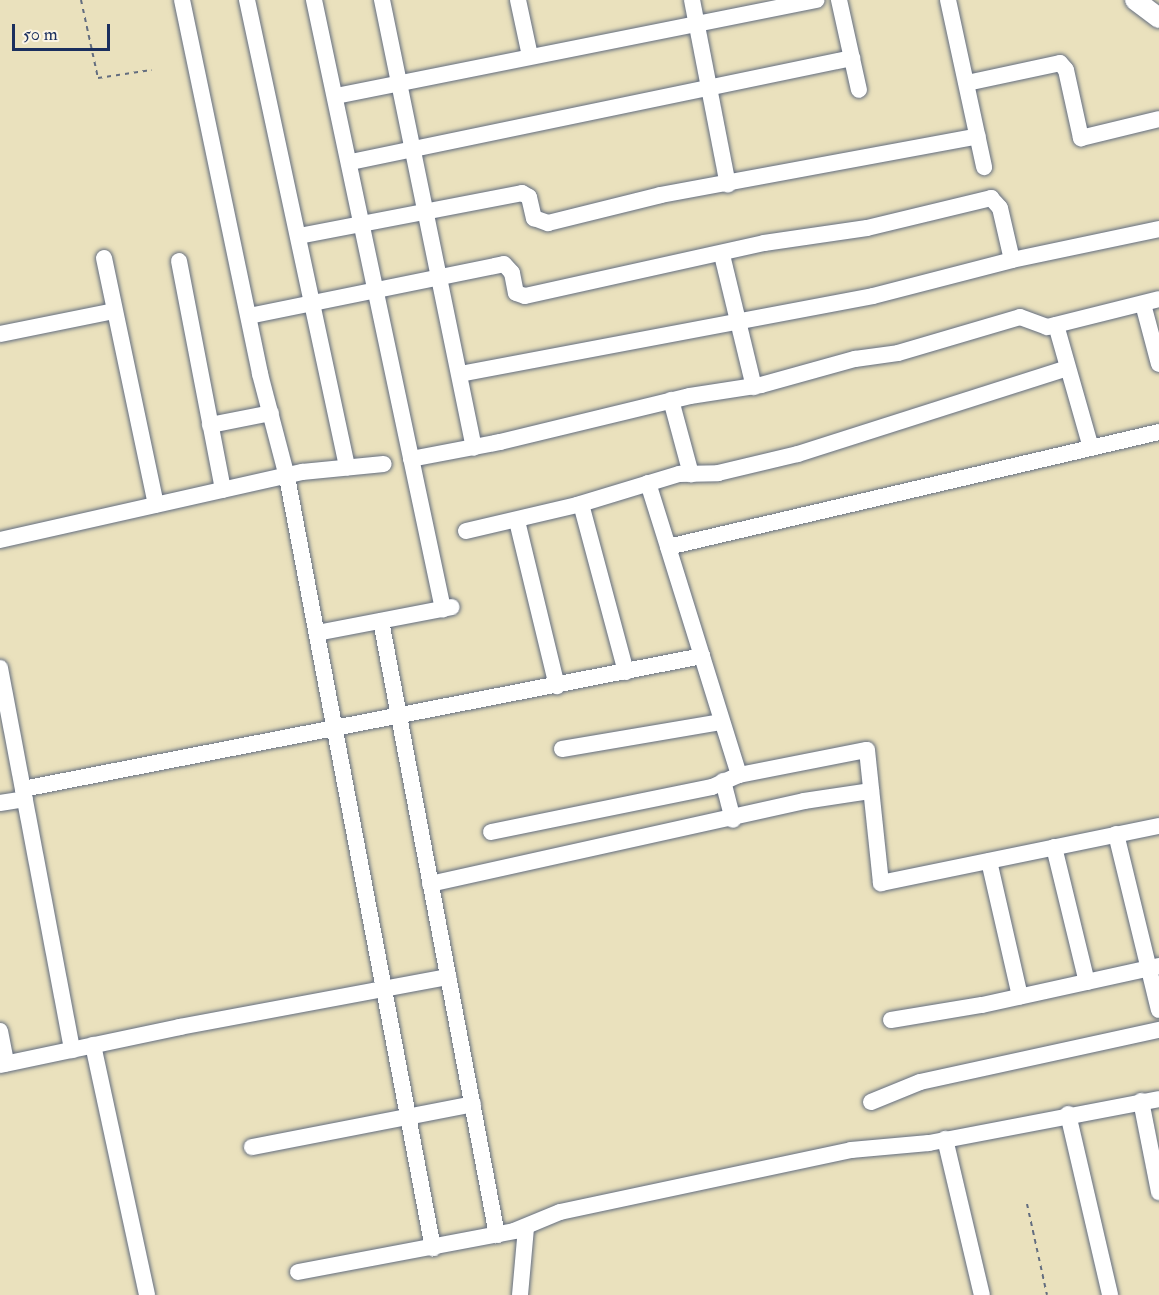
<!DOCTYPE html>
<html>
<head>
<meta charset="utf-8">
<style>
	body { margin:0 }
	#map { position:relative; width:1159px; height:1295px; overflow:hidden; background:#eae1bd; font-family:"IM FELL Double Pica",serif }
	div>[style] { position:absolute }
	.path>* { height:2px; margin-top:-1px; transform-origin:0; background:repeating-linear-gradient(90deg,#636d7f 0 4.5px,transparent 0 9px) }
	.roads { filter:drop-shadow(0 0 2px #636d7f) drop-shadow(0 0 2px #636d7f) }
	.minor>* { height:16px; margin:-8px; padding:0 8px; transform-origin:8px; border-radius:8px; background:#fff }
	.major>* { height:20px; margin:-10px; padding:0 10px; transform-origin:10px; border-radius:10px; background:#fff }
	span { translate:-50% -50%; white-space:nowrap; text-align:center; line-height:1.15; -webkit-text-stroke:5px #fcf5e5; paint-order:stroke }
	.scale { position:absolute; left:12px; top:24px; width:98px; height:27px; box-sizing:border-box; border:3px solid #1b2f5e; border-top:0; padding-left:8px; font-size:18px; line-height:21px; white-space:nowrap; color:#1b2f5e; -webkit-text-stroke:4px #fcf5e5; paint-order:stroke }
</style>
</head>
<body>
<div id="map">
	<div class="path">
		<div style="left:81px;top:0;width:80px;rotate:77.7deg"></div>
		<div style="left:98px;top:78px;width:54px;rotate:-8.6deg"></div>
		<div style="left:1027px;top:1204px;width:93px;rotate:77.6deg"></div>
	</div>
	<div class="roads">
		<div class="minor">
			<div style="left:182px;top:0;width:382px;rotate:78.2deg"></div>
			<div style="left:260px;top:374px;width:106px;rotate:75.3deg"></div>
			<div style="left:287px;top:477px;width:785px;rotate:79.28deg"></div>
			<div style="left:247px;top:0;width:478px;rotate:77.9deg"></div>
			<div style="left:314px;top:0;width:623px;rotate:78.04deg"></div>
			<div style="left:382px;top:0;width:457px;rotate:78.4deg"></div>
			<div style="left:518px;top:0;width:57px;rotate:77.9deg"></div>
			<div style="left:692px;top:0;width:188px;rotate:79deg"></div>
			<div style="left:839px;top:0;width:92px;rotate:77.5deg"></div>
			<div style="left:948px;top:0;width:171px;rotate:77.8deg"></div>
			<div style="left:967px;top:83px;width:95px;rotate:-12.1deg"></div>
			<div style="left:1060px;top:63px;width:9px;rotate:49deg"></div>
			<div style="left:1066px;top:70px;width:70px;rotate:77.6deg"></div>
			<div style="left:1081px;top:138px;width:80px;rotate:-13.7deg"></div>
			<div style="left:336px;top:96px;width:490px;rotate:-11.3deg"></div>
			<div style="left:351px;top:162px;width:512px;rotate:-11.73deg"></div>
			<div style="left:299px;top:236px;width:227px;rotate:-10.9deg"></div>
			<div style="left:522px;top:193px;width:8px;rotate:30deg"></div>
			<div style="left:529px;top:197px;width:22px;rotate:77deg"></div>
			<div style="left:534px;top:218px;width:15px;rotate:20deg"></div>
			<div style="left:548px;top:223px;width:116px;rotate:-13.9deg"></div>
			<div style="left:661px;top:195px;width:322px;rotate:-10.5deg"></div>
			<div style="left:722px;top:255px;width:136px;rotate:76.4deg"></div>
			<div style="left:104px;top:258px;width:252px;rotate:78.1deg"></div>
			<div style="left:179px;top:261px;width:233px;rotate:79.1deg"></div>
			<div style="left:1143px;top:304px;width:62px;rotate:75.1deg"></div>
			<div style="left:249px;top:316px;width:260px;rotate:-11.5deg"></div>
			<div style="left:504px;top:264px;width:12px;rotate:48deg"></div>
			<div style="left:512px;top:273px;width:20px;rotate:79deg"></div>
			<div style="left:516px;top:293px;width:9px;rotate:18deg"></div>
			<div style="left:525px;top:296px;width:245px;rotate:-12.5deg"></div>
			<div style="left:764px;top:243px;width:104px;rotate:-8.3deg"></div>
			<div style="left:867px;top:228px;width:128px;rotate:-13.6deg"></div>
			<div style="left:991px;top:198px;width:13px;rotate:48deg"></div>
			<div style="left:1000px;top:208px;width:53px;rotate:77deg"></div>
			<div style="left:1056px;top:325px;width:128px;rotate:74.1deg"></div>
			<div style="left:0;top:334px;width:116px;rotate:-11.4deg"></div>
			<div style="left:460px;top:374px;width:420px;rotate:-10.7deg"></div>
			<div style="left:873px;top:296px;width:144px;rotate:-14.5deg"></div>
			<div style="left:1012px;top:260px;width:150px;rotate:-11.9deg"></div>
			<div style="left:671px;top:400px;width:77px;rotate:74.9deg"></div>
			<div style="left:210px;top:425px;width:62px;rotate:-11.1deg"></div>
			<div style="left:1159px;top:432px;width:504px;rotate:166.82deg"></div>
			<div style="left:668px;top:547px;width:239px;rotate:72.7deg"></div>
			<div style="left:739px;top:775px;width:130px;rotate:-11.1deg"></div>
			<div style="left:867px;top:750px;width:134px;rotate:84deg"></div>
			<div style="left:881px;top:883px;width:284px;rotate:-11.6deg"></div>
			<div style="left:411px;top:459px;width:91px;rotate:-10.8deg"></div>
			<div style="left:500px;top:442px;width:195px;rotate:-13.6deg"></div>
			<div style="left:690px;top:396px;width:72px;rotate:-8.8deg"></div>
			<div style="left:761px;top:385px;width:98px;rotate:-15.5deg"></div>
			<div style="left:855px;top:359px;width:43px;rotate:-7.9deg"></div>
			<div style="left:898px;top:353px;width:127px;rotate:-16.4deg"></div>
			<div style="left:1020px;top:317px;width:29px;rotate:20deg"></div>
			<div style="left:1047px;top:327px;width:115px;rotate:-14deg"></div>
			<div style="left:648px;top:483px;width:67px;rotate:72.6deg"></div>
			<div style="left:581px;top:504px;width:174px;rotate:75deg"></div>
			<div style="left:517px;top:521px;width:170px;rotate:76.4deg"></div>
			<div style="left:466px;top:531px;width:114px;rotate:-13.2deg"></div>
			<div style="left:577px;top:505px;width:107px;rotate:-16.9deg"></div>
			<div style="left:679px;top:474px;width:39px;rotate:-1deg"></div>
			<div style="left:718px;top:473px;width:82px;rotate:-13.4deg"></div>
			<div style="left:798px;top:454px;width:282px;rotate:-17.7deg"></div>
			<div style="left:0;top:540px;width:310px;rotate:-12.7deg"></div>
			<div style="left:302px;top:472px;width:82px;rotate:-5.6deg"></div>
			<div style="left:381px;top:621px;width:625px;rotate:79.3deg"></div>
			<div style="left:317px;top:633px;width:137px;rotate:-10.9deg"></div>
			<div style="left:0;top:668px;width:389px;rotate:79.3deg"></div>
			<div style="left:562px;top:749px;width:162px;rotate:-9.6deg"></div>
			<div style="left:723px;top:781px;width:40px;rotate:75.6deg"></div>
			<div style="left:23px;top:789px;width:692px;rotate:-11.08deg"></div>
			<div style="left:0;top:803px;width:25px;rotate:-9deg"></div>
			<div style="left:491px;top:832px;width:226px;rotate:-11.5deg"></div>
			<div style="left:712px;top:787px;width:30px;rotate:-24deg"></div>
			<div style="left:1116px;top:834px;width:181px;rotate:76.3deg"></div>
			<div style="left:1054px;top:847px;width:139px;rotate:76.3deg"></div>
			<div style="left:989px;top:861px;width:139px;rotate:77.1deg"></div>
			<div style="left:430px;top:884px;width:383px;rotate:-12.5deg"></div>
			<div style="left:804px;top:801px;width:68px;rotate:-8.5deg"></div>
			<div style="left:891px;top:1020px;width:92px;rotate:-9.4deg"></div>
			<div style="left:982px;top:1005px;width:181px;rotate:-12.4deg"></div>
			<div style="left:0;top:1031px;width:33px;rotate:79deg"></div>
			<div style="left:93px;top:1045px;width:256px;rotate:77.8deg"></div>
			<div style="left:0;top:1065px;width:184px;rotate:-11.9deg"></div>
			<div style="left:180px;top:1027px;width:273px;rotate:-10.6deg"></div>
			<div style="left:1141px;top:1101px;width:93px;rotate:78.8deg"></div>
			<div style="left:871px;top:1102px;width:53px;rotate:-22.2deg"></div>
			<div style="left:920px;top:1082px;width:245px;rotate:-12.3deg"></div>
			<div style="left:1068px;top:1114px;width:186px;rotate:76.9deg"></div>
			<div style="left:945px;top:1139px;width:160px;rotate:76.7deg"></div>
			<div style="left:252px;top:1147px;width:225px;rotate:-11deg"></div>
			<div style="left:298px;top:1272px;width:220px;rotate:-10.7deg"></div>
			<div style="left:514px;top:1231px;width:50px;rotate:-22.4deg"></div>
			<div style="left:560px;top:1212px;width:298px;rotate:-12deg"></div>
			<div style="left:851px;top:1150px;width:78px;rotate:-5.1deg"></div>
			<div style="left:929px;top:1143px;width:234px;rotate:-10.8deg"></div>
			<div style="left:520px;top:1295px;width:67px;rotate:-84.9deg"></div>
		</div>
		<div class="major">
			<div style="left:1135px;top:0;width:30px;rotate:37deg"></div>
		</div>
	</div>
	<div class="scale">50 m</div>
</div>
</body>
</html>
